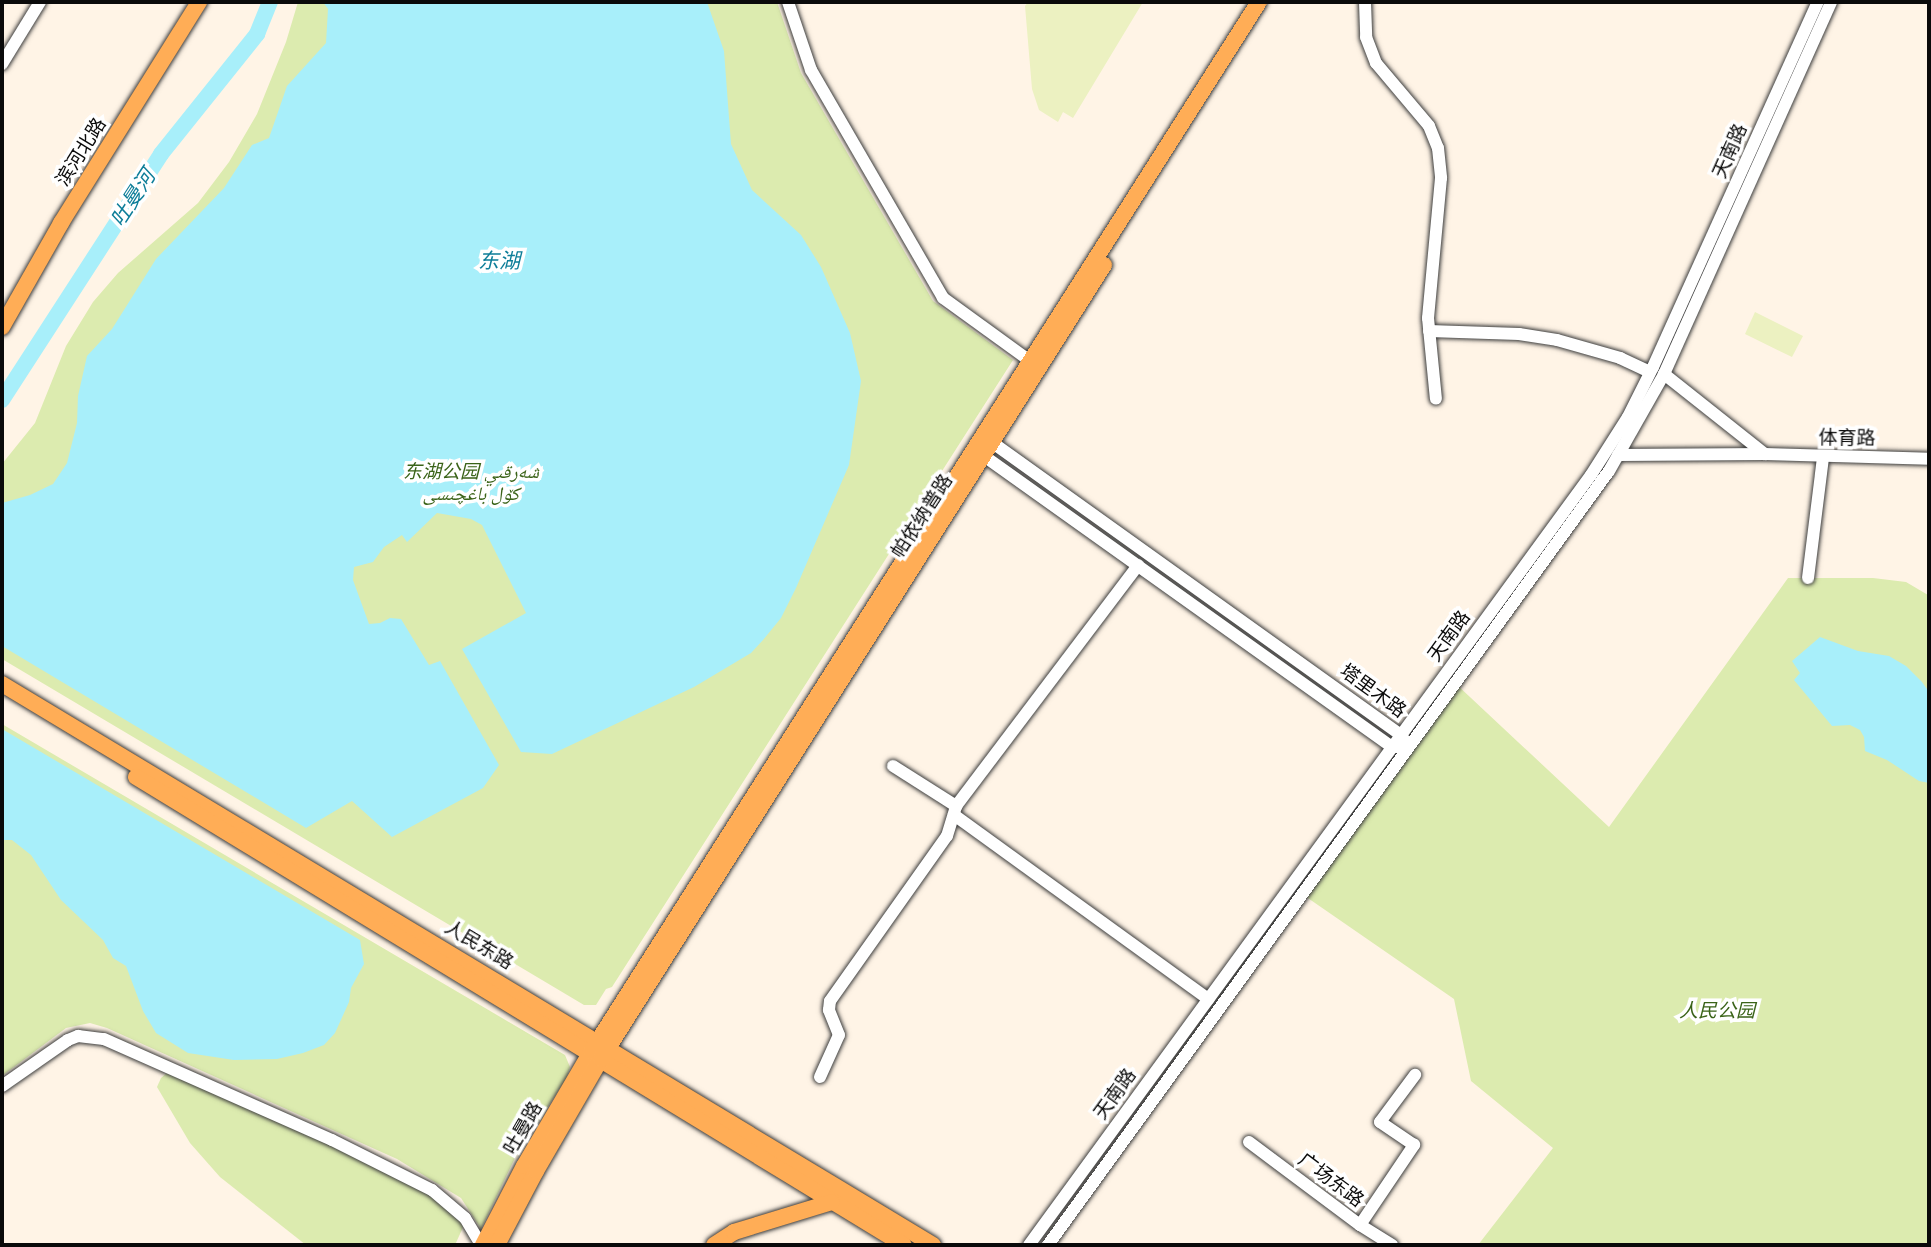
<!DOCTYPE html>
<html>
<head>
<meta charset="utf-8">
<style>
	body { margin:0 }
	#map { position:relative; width:1931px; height:1247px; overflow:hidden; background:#fff4e6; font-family:"Times New Roman","Noto Naskh Arabic","Noto Sans SC",serif }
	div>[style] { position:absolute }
	.green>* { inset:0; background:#dcebaf }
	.pitch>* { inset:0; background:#ecf1c1 }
	.water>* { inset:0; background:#a8effa }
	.river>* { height:16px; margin:-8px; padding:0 8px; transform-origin:8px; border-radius:8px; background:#a8effa }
	.roads { filter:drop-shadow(0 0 2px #3d3d3d) drop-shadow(0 0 2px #3d3d3d) }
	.minor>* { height:12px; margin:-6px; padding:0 6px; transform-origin:6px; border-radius:6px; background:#fff }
	.major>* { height:16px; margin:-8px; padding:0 8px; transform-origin:8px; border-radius:8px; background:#ffad56 }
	span { translate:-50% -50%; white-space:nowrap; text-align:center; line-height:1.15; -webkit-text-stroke:7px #fff; paint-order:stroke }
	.street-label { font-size:19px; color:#0a0a0a }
	.park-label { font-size:19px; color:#3a6318; font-style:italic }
	.water-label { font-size:21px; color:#0e7e99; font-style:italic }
	.frame { position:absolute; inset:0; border:4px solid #0a0a0a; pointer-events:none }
</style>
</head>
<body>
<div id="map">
	<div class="green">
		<div style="clip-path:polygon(298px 2px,777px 2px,801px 73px,933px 301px,1013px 360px,612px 987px,606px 989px,596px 1005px,584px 1005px,2px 659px,2px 464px,35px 423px,66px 346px,93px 302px,118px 273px,198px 203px,229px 162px,257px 114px,286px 42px)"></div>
		<div style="clip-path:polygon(1788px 578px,1873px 578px,1906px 582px,1928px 595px,1929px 1245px,1478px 1245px,1553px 1148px,1471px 1081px,1454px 999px,1302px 894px,1455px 683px,1609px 827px)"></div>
		<div style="clip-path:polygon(2px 724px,565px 1055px,570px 1067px,567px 1077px,515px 1158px,481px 1229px,461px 1198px,397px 1159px,107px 1028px,90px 1023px,66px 1028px,2px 1076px)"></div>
		<div style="clip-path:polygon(168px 1072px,356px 1156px,431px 1196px,464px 1225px,455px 1245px,306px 1245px,220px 1177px,190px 1143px,157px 1087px,161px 1078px)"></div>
	</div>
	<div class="pitch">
		<div style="clip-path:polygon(1028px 2px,1143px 2px,1073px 118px,1063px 112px,1058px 122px,1039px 110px,1032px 89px,1025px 6px)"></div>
		<div style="clip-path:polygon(1755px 312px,1803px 336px,1792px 357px,1745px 334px)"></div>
	</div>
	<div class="water">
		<div style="clip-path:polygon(323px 2px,707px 2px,724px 51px,731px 144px,752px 190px,801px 235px,821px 267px,850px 333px,861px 381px,849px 465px,796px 588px,781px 618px,763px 640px,751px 653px,694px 687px,552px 754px,521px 752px,462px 649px,526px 613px,482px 525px,471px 519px,437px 513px,407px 542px,402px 535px,384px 547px,373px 562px,354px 567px,353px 580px,369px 624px,380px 623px,390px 618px,401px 619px,429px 665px,440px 661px,499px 765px,483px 788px,392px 837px,352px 801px,306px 828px,2px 646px,2px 503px,30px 495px,53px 484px,67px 463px,77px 423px,78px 396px,87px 356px,112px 329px,156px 259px,224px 188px,252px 145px,269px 138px,287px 86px,326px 43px,328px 9px)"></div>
		<div style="clip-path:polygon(1820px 637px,1858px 651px,1889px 656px,1906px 666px,1922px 682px,1929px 692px,1929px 783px,1919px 781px,1887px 760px,1865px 751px,1864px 737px,1860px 730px,1850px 725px,1832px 726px,1794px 680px,1800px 673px,1792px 661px)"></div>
		<div style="clip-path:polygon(2px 729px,360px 940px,364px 964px,351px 988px,349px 1002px,335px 1033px,324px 1045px,303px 1053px,277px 1059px,234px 1060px,188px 1053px,156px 1033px,143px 1011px,126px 966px,113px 958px,103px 940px,61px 900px,31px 855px,12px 840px,2px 840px)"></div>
	</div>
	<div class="river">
		<div style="left:2px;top:400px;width:293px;rotate:-57.1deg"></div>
		<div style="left:161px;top:154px;width:154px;rotate:-51.3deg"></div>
		<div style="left:257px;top:34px;width:35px;rotate:-68deg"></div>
	</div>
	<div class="roads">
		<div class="minor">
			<div style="left:788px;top:2px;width:72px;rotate:71.3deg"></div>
			<div style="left:811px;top:70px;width:263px;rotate:59.9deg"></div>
			<div style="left:943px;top:298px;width:107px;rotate:35.9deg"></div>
			<div style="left:1365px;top:2px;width:35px;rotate:88deg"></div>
			<div style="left:1366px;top:37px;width:28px;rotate:69deg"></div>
			<div style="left:1376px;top:63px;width:82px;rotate:49.9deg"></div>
			<div style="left:1429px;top:126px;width:24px;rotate:68deg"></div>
			<div style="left:1438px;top:148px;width:30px;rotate:84deg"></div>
			<div style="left:1441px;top:178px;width:141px;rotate:95.3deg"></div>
			<div style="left:1428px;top:318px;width:81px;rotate:84.4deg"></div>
			<div style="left:2px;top:64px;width:73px;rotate:-58.5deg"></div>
			<div style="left:1429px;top:331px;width:90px;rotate:1.9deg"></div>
			<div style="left:1519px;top:334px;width:38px;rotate:9deg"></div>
			<div style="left:1557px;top:340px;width:66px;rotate:15.9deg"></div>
			<div style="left:1620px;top:358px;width:33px;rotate:25deg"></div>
			<div style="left:1664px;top:374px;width:129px;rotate:38.4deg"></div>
			<div style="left:1765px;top:454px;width:164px;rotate:1.7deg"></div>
			<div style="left:986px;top:438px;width:510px;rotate:35.59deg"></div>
			<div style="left:1401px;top:735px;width:7px;rotate:56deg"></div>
			<div style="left:977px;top:451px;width:510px;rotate:35.5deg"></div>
			<div style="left:1392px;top:747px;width:8px"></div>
			<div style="left:1618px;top:455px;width:147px;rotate:-0.4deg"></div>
			<div style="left:1808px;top:578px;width:122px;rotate:-82.9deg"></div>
			<div style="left:893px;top:766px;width:75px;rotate:32.4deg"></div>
			<div style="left:954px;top:815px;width:314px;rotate:35.9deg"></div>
			<div style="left:820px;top:1077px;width:46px;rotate:-65.7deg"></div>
			<div style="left:839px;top:1035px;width:27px;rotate:-112deg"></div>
			<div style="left:829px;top:1010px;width:9px;rotate:-84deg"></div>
			<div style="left:830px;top:1001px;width:202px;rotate:-54.7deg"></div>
			<div style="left:947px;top:836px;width:31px;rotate:-73deg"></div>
			<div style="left:956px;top:806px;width:302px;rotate:-52.9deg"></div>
			<div style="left:2px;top:1086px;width:80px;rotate:-34.9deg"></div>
			<div style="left:68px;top:1040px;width:11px;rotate:-22deg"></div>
			<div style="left:78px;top:1036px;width:26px;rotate:7deg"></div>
			<div style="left:104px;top:1039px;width:249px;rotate:23.9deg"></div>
			<div style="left:332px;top:1140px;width:112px;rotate:26.6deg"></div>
			<div style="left:432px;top:1190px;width:43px;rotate:40.3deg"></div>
			<div style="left:465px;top:1218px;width:31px;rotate:59deg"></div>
			<div style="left:1249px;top:1142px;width:139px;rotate:36.8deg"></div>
			<div style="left:1360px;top:1225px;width:38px;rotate:32deg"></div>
			<div style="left:1360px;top:1225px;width:97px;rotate:-56deg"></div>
			<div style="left:1414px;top:1145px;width:41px;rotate:-145.9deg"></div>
			<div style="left:1380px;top:1122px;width:59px;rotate:-53.3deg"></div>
			<div style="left:1029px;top:1245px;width:953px;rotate:-53.88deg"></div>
			<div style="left:1591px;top:475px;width:69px;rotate:-57.5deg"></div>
			<div style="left:1628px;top:417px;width:56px;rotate:-63.4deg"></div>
			<div style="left:1653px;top:367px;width:401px;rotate:-65.7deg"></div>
			<div style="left:1048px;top:1245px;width:956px;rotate:-54.07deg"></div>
			<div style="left:1609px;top:471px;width:112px;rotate:-60.4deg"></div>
			<div style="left:1664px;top:374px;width:408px;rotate:-65.8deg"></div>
		</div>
		<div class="major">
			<div style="left:2px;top:327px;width:120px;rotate:-60.4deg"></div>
			<div style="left:61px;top:223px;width:261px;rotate:-58deg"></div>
			<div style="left:2px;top:684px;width:1087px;rotate:31.07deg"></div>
			<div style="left:136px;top:777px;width:899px;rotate:31.36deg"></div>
			<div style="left:483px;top:1245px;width:89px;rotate:-62.6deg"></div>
			<div style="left:524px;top:1166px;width:132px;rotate:-59.6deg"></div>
			<div style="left:591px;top:1052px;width:1244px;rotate:-57.54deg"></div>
			<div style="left:497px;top:1245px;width:84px;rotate:-62.2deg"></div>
			<div style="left:536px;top:1171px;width:129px;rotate:-59.9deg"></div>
			<div style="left:601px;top:1059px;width:940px;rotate:-57.65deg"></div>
			<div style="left:714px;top:1245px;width:24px;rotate:-33deg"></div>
			<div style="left:734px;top:1232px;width:102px;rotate:-17deg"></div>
		</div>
	</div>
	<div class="street-label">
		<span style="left:1730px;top:151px;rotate:-66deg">天南路</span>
		<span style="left:81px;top:152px;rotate:-58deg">滨河北路</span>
		<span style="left:1847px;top:438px;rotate:1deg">体育路</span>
		<span style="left:922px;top:516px;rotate:-57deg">帕依纳普路</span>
		<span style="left:1449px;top:636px;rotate:-54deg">天南路</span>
		<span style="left:1373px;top:691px;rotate:36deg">塔里木路</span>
		<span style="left:479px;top:945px;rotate:31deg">人民东路</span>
		<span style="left:1115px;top:1094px;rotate:-54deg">天南路</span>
		<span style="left:523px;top:1128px;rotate:-60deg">吐曼路</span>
		<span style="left:1331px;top:1180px;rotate:37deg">广场东路</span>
	</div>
	<div class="park-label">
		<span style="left:471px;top:483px">东湖公园 شەرقىي<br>كۆل باغچىسى</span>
		<span style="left:1717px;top:1011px">人民公园</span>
	</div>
	<div class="water-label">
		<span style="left:133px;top:198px;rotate:-57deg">吐曼河</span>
		<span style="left:499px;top:261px">东湖</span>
	</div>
	<div class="frame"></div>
</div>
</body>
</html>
